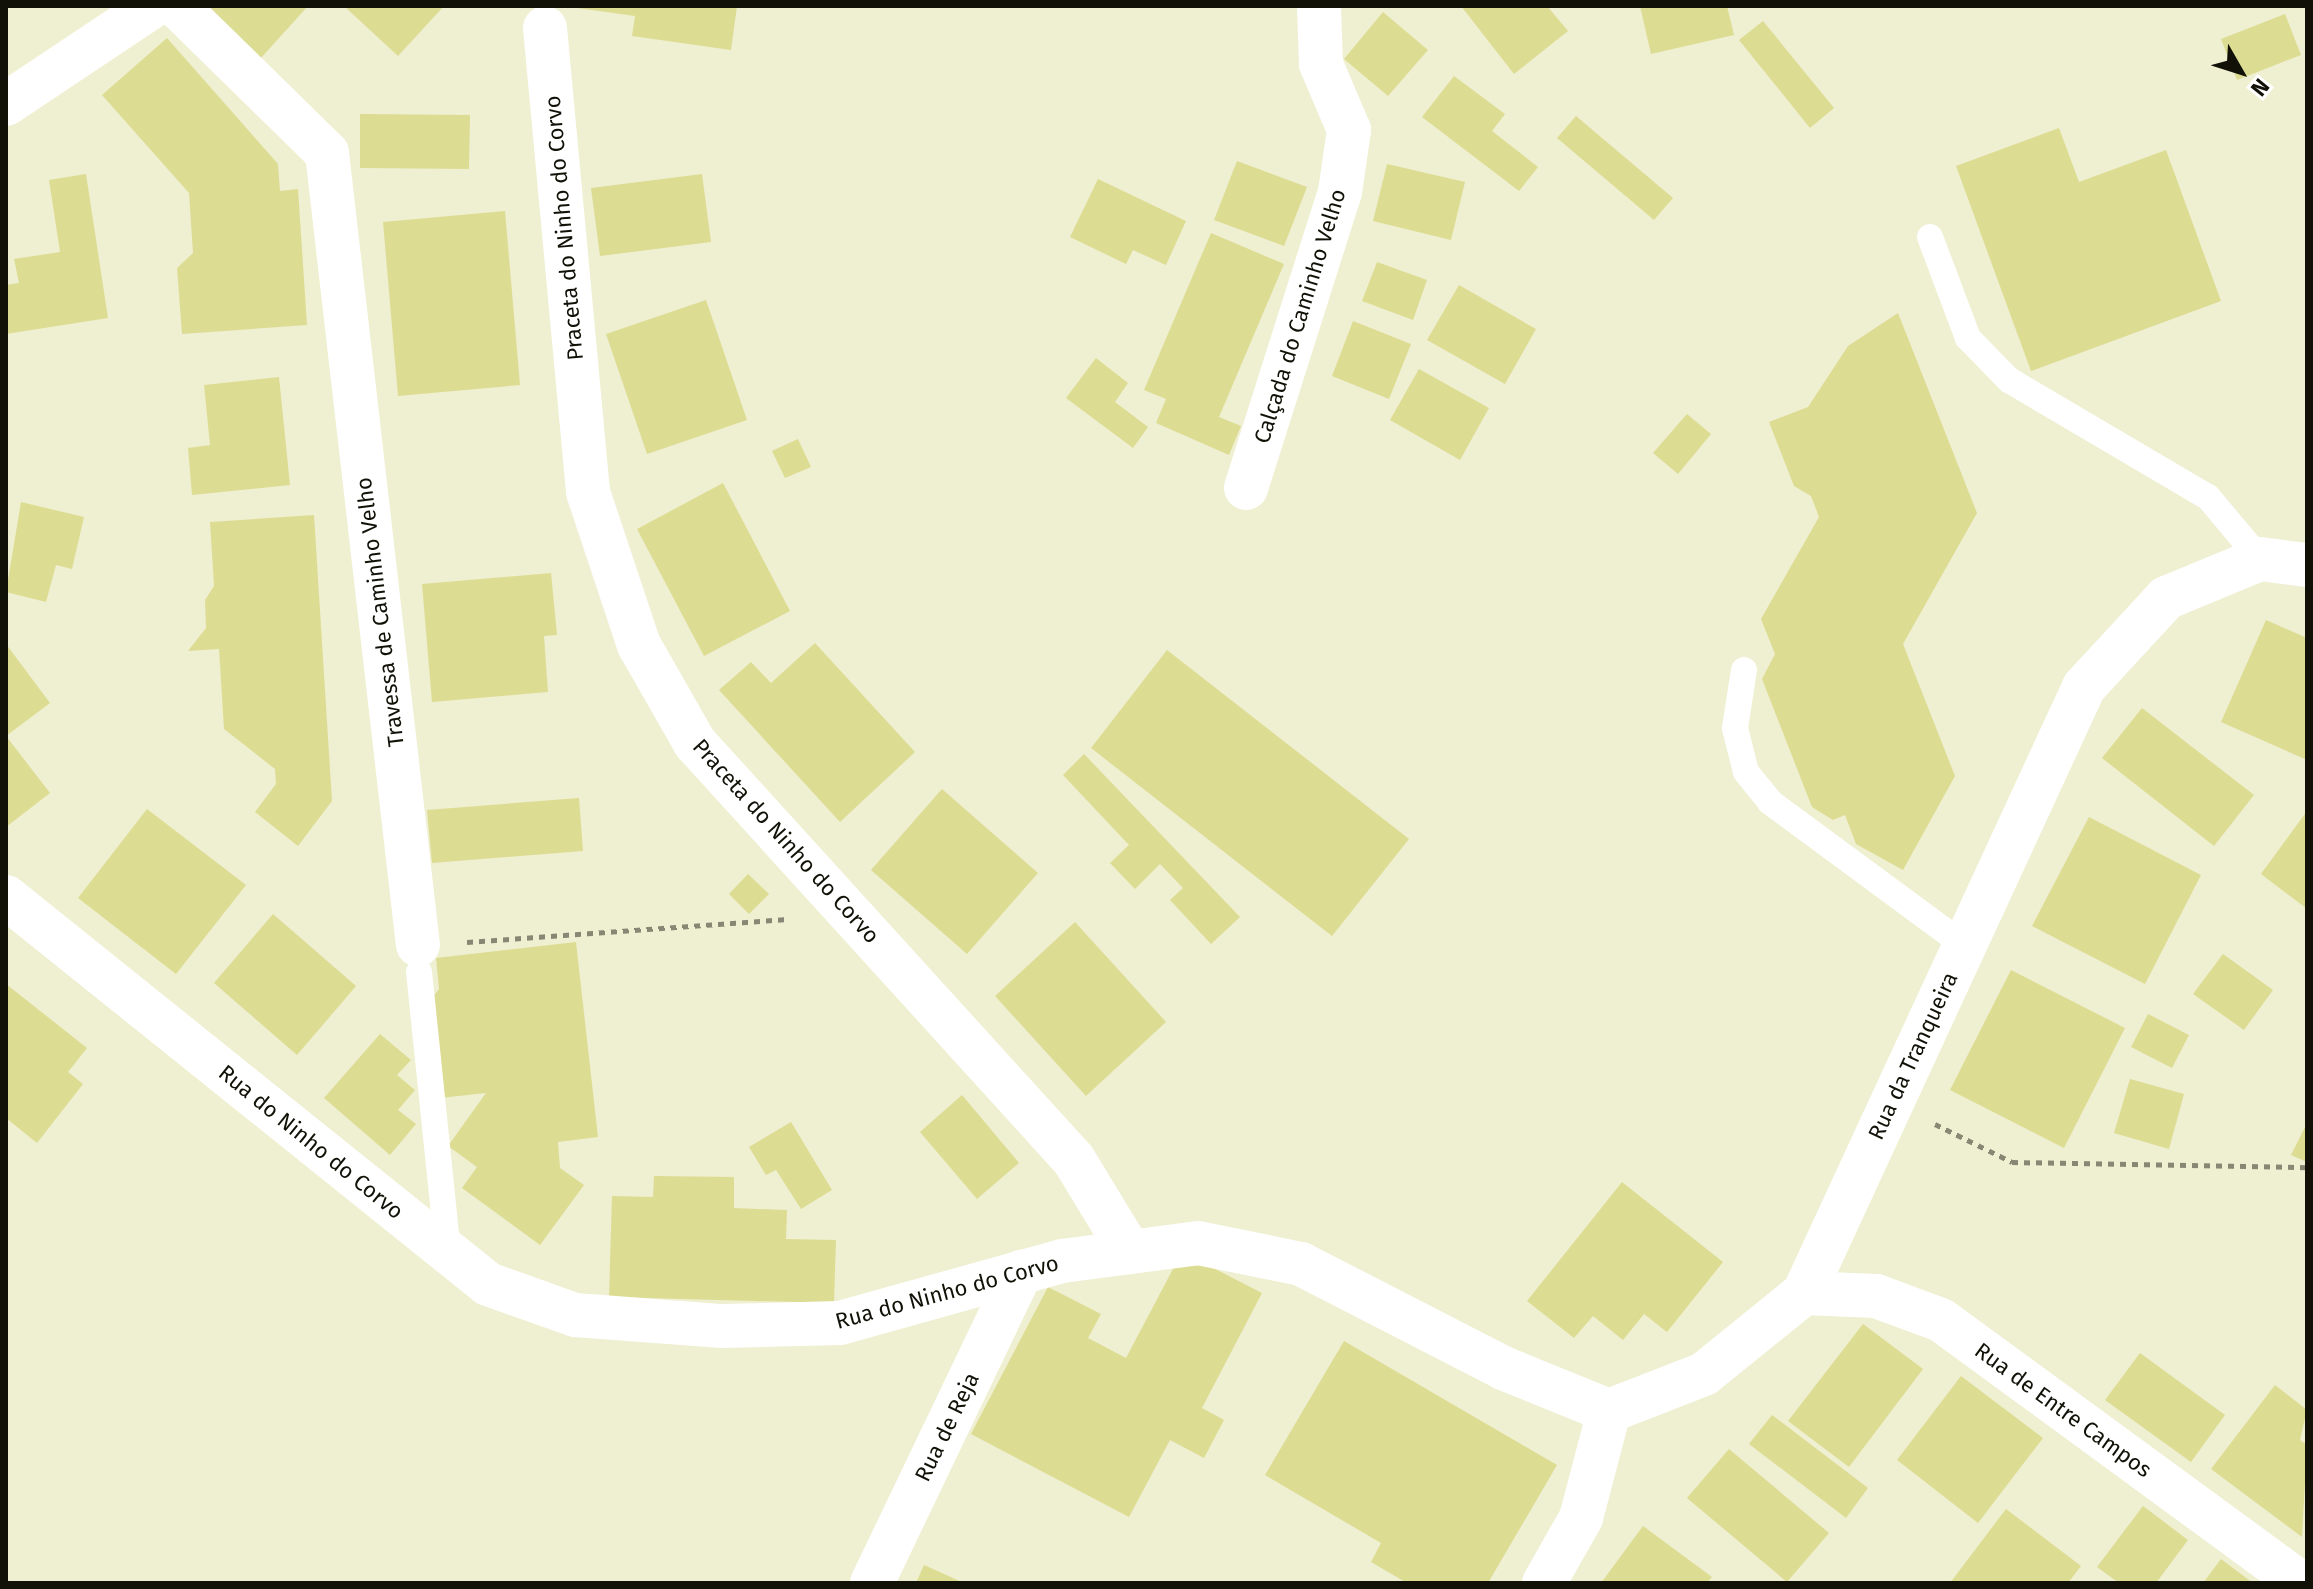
<!DOCTYPE html>
<html>
<head>
<meta charset="utf-8">
<style>
	body { margin:0 }
	#map { position:relative; width:2313px; height:1589px; overflow:hidden; background:#efefd1; font-family:"Fira Sans",sans-serif }
	div>[style] { position:absolute }
	.building>* { inset:0; background:#dddc93 }
	.path>* { height:5px; margin-top:-2.5px; transform-origin:0; background:repeating-linear-gradient(90deg,#878773 0 6px,transparent 0 12px) }
	.lane>* { height:26px; margin:-13px; padding:0 13px; transform-origin:13px; border-radius:13px; background:#fff }
	.street>* { height:44px; margin:-22px; padding:0 22px; transform-origin:22px; border-radius:22px; background:#fff }
	span { translate:-50% -50%; white-space:nowrap; text-align:center; line-height:1.15; -webkit-text-stroke:6px #fff; paint-order:stroke }
	.street-label { font-size:22px; color:#111107 }
	.frame { position:absolute; inset:0; border:8px solid #111107; pointer-events:none }
	.north { position:absolute; left:2201px; top:32px; width:80px; height:80px; -webkit-text-stroke:6px #fff; paint-order:stroke; rotate:129deg; font-size:22px; font-weight:700; line-height:32px; text-align:center; color:#111107 }
	.north::after { content:''; display:block; margin:auto; width:28px; height:36px; background:#111107; clip-path:polygon(50% 0,100% 100%,50% 72%,0 100%) }
</style>
</head>
<body>
<div id="map">
	<div class="building">
		<div style="clip-path:polygon(207px 6px,308px 6px,260px 59px)"></div>
		<div style="clip-path:polygon(344px 6px,444px 6px,398px 56px)"></div>
		<div style="clip-path:polygon(737px 6px,731px 50px,632px 36px,635px 16px,577px 8px)"></div>
		<div style="clip-path:polygon(1461px 6px,1547px 6px,1568px 31px,1514px 74px)"></div>
		<div style="clip-path:polygon(1640px 6px,1727px 6px,1734px 35px,1651px 54px)"></div>
		<div style="clip-path:polygon(1383px 12px,1428px 50px,1388px 96px,1344px 59px)"></div>
		<div style="clip-path:polygon(2285px 14px,2301px 55px,2237px 80px,2221px 39px)"></div>
		<div style="clip-path:polygon(1763px 21px,1834px 108px,1810px 128px,1739px 40px)"></div>
		<div style="clip-path:polygon(167px 38px,278px 164px,280px 191px,298px 189px,307px 325px,182px 334px,177px 268px,193px 253px,189px 193px,102px 95px)"></div>
		<div style="clip-path:polygon(1454px 76px,1505px 114px,1492px 131px,1538px 167px,1519px 191px,1422px 117px)"></div>
		<div style="clip-path:polygon(360px 114px,470px 115px,469px 169px,360px 168px)"></div>
		<div style="clip-path:polygon(1576px 116px,1673px 198px,1654px 220px,1557px 138px)"></div>
		<div style="clip-path:polygon(2059px 128px,2079px 182px,2166px 150px,2221px 301px,2031px 371px,1956px 166px)"></div>
		<div style="clip-path:polygon(1237px 161px,1307px 187px,1284px 246px,1214px 220px)"></div>
		<div style="clip-path:polygon(1387px 164px,1465px 182px,1451px 240px,1373px 221px)"></div>
		<div style="clip-path:polygon(86px 174px,108px 318px,6px 334px,6px 285px,19px 283px,14px 259px,60px 252px,49px 180px)"></div>
		<div style="clip-path:polygon(702px 174px,711px 242px,600px 256px,591px 188px)"></div>
		<div style="clip-path:polygon(1098px 179px,1186px 221px,1166px 265px,1133px 250px,1126px 264px,1070px 237px)"></div>
		<div style="clip-path:polygon(505px 211px,520px 385px,398px 396px,383px 222px)"></div>
		<div style="clip-path:polygon(1211px 233px,1284px 264px,1219px 417px,1241px 426px,1229px 455px,1156px 423px,1166px 399px,1144px 390px)"></div>
		<div style="clip-path:polygon(1377px 262px,1427px 280px,1413px 320px,1362px 301px)"></div>
		<div style="clip-path:polygon(1459px 285px,1536px 329px,1505px 384px,1427px 340px)"></div>
		<div style="clip-path:polygon(706px 300px,747px 420px,647px 454px,606px 334px)"></div>
		<div style="clip-path:polygon(1898px 313px,1977px 513px,1903px 644px,1955px 776px,1903px 870px,1856px 844px,1845px 815px,1833px 820px,1812px 807px,1762px 679px,1775px 654px,1761px 619px,1819px 517px,1811px 496px,1794px 486px,1769px 422px,1808px 407px,1848px 346px)"></div>
		<div style="clip-path:polygon(1353px 321px,1411px 344px,1389px 399px,1332px 376px)"></div>
		<div style="clip-path:polygon(1096px 358px,1128px 383px,1115px 402px,1148px 427px,1133px 448px,1066px 398px)"></div>
		<div style="clip-path:polygon(1419px 369px,1489px 408px,1460px 460px,1390px 420px)"></div>
		<div style="clip-path:polygon(279px 377px,290px 485px,192px 495px,188px 448px,210px 445px,204px 385px)"></div>
		<div style="clip-path:polygon(1687px 414px,1711px 434px,1678px 474px,1653px 453px)"></div>
		<div style="clip-path:polygon(798px 439px,811px 467px,785px 478px,772px 451px)"></div>
		<div style="clip-path:polygon(723px 483px,790px 611px,704px 656px,637px 529px)"></div>
		<div style="clip-path:polygon(21px 502px,84px 517px,72px 569px,56px 565px,46px 602px,6px 592px)"></div>
		<div style="clip-path:polygon(314px 515px,332px 801px,298px 846px,255px 812px,276px 784px,275px 769px,224px 729px,219px 649px,188px 651px,206px 628px,205px 600px,214px 586px,210px 522px)"></div>
		<div style="clip-path:polygon(551px 573px,557px 635px,544px 636px,548px 692px,432px 702px,422px 584px)"></div>
		<div style="clip-path:polygon(2266px 620px,2307px 638px,2307px 760px,2221px 722px)"></div>
		<div style="clip-path:polygon(815px 643px,915px 752px,840px 822px,719px 690px,751px 662px,771px 683px)"></div>
		<div style="clip-path:polygon(6px 644px,50px 703px,6px 736px,50px 793px,6px 827px)"></div>
		<div style="clip-path:polygon(1167px 650px,1409px 839px,1332px 936px,1091px 748px)"></div>
		<div style="clip-path:polygon(2142px 708px,2254px 795px,2214px 846px,2102px 758px)"></div>
		<div style="clip-path:polygon(1084px 754px,1240px 917px,1211px 944px,1170px 900px,1183px 888px,1160px 864px,1135px 889px,1110px 863px,1129px 845px,1063px 775px)"></div>
		<div style="clip-path:polygon(942px 789px,1038px 873px,967px 954px,871px 870px)"></div>
		<div style="clip-path:polygon(579px 798px,583px 851px,432px 863px,427px 810px)"></div>
		<div style="clip-path:polygon(147px 809px,246px 885px,176px 974px,78px 898px)"></div>
		<div style="clip-path:polygon(2307px 811px,2307px 906px,2306px 908px,2261px 874px)"></div>
		<div style="clip-path:polygon(2089px 817px,2201px 875px,2145px 984px,2032px 926px)"></div>
		<div style="clip-path:polygon(748px 874px,769px 894px,749px 914px,729px 894px)"></div>
		<div style="clip-path:polygon(273px 914px,356px 986px,297px 1055px,214px 983px)"></div>
		<div style="clip-path:polygon(1075px 922px,1166px 1022px,1086px 1096px,995px 996px)"></div>
		<div style="clip-path:polygon(576px 942px,598px 1137px,558px 1142px,560px 1168px,584px 1185px,540px 1245px,462px 1188px,477px 1167px,448px 1146px,486px 1093px,440px 1098px,429px 1002px,439px 989px,436px 958px)"></div>
		<div style="clip-path:polygon(2223px 954px,2273px 990px,2244px 1030px,2193px 994px)"></div>
		<div style="clip-path:polygon(2011px 970px,2125px 1028px,2064px 1148px,1950px 1090px)"></div>
		<div style="clip-path:polygon(6px 984px,87px 1048px,68px 1072px,83px 1084px,37px 1143px,6px 1118px)"></div>
		<div style="clip-path:polygon(2148px 1014px,2189px 1035px,2172px 1068px,2131px 1047px)"></div>
		<div style="clip-path:polygon(380px 1034px,411px 1060px,397px 1075px,415px 1090px,398px 1110px,416px 1124px,390px 1155px,324px 1098px)"></div>
		<div style="clip-path:polygon(2130px 1079px,2184px 1094px,2169px 1149px,2114px 1133px)"></div>
		<div style="clip-path:polygon(962px 1095px,1019px 1163px,977px 1199px,920px 1132px)"></div>
		<div style="clip-path:polygon(791px 1122px,832px 1190px,801px 1209px,776px 1170px,766px 1175px,749px 1147px)"></div>
		<div style="clip-path:polygon(2307px 1123px,2307px 1162px,2291px 1155px)"></div>
		<div style="clip-path:polygon(654px 1176px,734px 1177px,734px 1208px,787px 1210px,786px 1239px,836px 1240px,834px 1303px,609px 1297px,612px 1196px,653px 1197px)"></div>
		<div style="clip-path:polygon(1622px 1182px,1723px 1262px,1667px 1332px,1644px 1314px,1623px 1340px,1593px 1316px,1574px 1338px,1527px 1301px)"></div>
		<div style="clip-path:polygon(1182px 1252px,1262px 1293px,1202px 1408px,1224px 1420px,1204px 1458px,1170px 1440px,1129px 1517px,971px 1434px,1048px 1287px,1101px 1314px,1088px 1338px,1126px 1358px)"></div>
		<div style="clip-path:polygon(1863px 1324px,1923px 1369px,1849px 1467px,1788px 1421px)"></div>
		<div style="clip-path:polygon(1344px 1341px,1557px 1465px,1488px 1583px,1407px 1583px,1371px 1562px,1381px 1543px,1265px 1475px)"></div>
		<div style="clip-path:polygon(2140px 1353px,2225px 1415px,2191px 1462px,2105px 1400px)"></div>
		<div style="clip-path:polygon(1961px 1376px,2043px 1438px,1978px 1523px,1897px 1460px)"></div>
		<div style="clip-path:polygon(2275px 1385px,2307px 1410px,2300px 1440px,2307px 1445px,2302px 1537px,2211px 1469px)"></div>
		<div style="clip-path:polygon(1772px 1415px,1868px 1488px,1846px 1518px,1749px 1444px)"></div>
		<div style="clip-path:polygon(1729px 1449px,1829px 1533px,1787px 1582px,1687px 1498px)"></div>
		<div style="clip-path:polygon(2143px 1506px,2188px 1540px,2156px 1583px,2119px 1583px,2097px 1567px)"></div>
		<div style="clip-path:polygon(2006px 1509px,2081px 1566px,2068px 1583px,1950px 1583px)"></div>
		<div style="clip-path:polygon(1643px 1526px,1712px 1577px,1707px 1583px,1601px 1583px)"></div>
		<div style="clip-path:polygon(2221px 1559px,2253px 1583px,2203px 1583px)"></div>
		<div style="clip-path:polygon(924px 1565px,964px 1583px,916px 1583px)"></div>
	</div>
	<div class="path">
		<div style="left:467px;top:942px;width:322px;rotate:-4.1deg"></div>
		<div style="left:1935px;top:1124px;width:86px;rotate:26.3deg"></div>
		<div style="left:2012px;top:1162px;width:295px;rotate:1deg"></div>
	</div>
	<div class="lane">
		<div style="left:1930px;top:237px;width:108px;rotate:69.4deg"></div>
		<div style="left:1968px;top:338px;width:59px;rotate:45.7deg"></div>
		<div style="left:2009px;top:380px;width:231px;rotate:30.5deg"></div>
		<div style="left:2208px;top:497px;width:81px;rotate:50deg"></div>
		<div style="left:1744px;top:670px;width:59px;rotate:98.8deg"></div>
		<div style="left:1735px;top:728px;width:45px;rotate:76deg"></div>
		<div style="left:1746px;top:772px;width:38px;rotate:51deg"></div>
		<div style="left:1770px;top:802px;width:241px;rotate:36.4deg"></div>
		<div style="left:419px;top:972px;width:281px;rotate:84.1deg"></div>
	</div>
	<div class="street">
		<div style="left:177px;top:6px;width:210px;rotate:44.4deg"></div>
		<div style="left:327px;top:153px;width:797px;rotate:83.45deg"></div>
		<div style="left:545px;top:28px;width:466px;rotate:84.7deg"></div>
		<div style="left:588px;top:492px;width:161px;rotate:71.6deg"></div>
		<div style="left:639px;top:645px;width:113px;rotate:60.3deg"></div>
		<div style="left:695px;top:743px;width:563px;rotate:47.73deg"></div>
		<div style="left:1074px;top:1160px;width:108px;rotate:58.7deg"></div>
		<div style="left:6px;top:104px;width:177px;rotate:-33.7deg"></div>
		<div style="left:1246px;top:488px;width:311px;rotate:-72.4deg"></div>
		<div style="left:1340px;top:192px;width:63px;rotate:-81.7deg"></div>
		<div style="left:1349px;top:130px;width:72px;rotate:-113deg"></div>
		<div style="left:1321px;top:64px;width:58px;rotate:-92deg"></div>
		<div style="left:6px;top:897px;width:618px;rotate:38.76deg"></div>
		<div style="left:488px;top:1284px;width:92px;rotate:19.6deg"></div>
		<div style="left:575px;top:1315px;width:148px;rotate:4.3deg"></div>
		<div style="left:723px;top:1326px;width:117px;rotate:-1.5deg"></div>
		<div style="left:840px;top:1323px;width:230px;rotate:-15.6deg"></div>
		<div style="left:1062px;top:1261px;width:137px;rotate:-7.5deg"></div>
		<div style="left:1198px;top:1243px;width:105px;rotate:11.5deg"></div>
		<div style="left:1301px;top:1264px;width:227px;rotate:27.2deg"></div>
		<div style="left:1503px;top:1368px;width:114px;rotate:22.1deg"></div>
		<div style="left:1804px;top:1293px;width:72px;rotate:2.4deg"></div>
		<div style="left:1876px;top:1296px;width:69px;rotate:20.3deg"></div>
		<div style="left:1941px;top:1320px;width:445px;rotate:36.2deg"></div>
		<div style="left:1609px;top:1411px;width:102px;rotate:-21.3deg"></div>
		<div style="left:1704px;top:1374px;width:129px;rotate:-39deg"></div>
		<div style="left:1804px;top:1293px;width:668px;rotate:-65.2deg"></div>
		<div style="left:2084px;top:687px;width:121px;rotate:-47.3deg"></div>
		<div style="left:2166px;top:598px;width:102px;rotate:-22.5deg"></div>
		<div style="left:2260px;top:559px;width:47px;rotate:7.3deg"></div>
		<div style="left:872px;top:1583px;width:345px;rotate:-64.4deg"></div>
		<div style="left:1544px;top:1583px;width:75px;rotate:-60.4deg"></div>
		<div style="left:1581px;top:1518px;width:111px;rotate:-75.3deg"></div>
	</div>
	<div class="street-label">
		<span style="left:564px;top:228px;rotate:-95deg">Praceta do Ninho do Corvo</span>
		<span style="left:1300px;top:316px;rotate:-73deg">Calçada do Caminho Velho</span>
		<span style="left:380px;top:612px;rotate:-97deg">Travessa de Caminho Velho</span>
		<span style="left:786px;top:841px;rotate:48deg">Praceta do Ninho do Corvo</span>
		<span style="left:1913px;top:1056px;rotate:-65deg">Rua da Tranqueira</span>
		<span style="left:311px;top:1142px;rotate:39deg">Rua do Ninho do Corvo</span>
		<span style="left:947px;top:1292px;rotate:-15deg">Rua do Ninho do Corvo</span>
		<span style="left:2063px;top:1410px;rotate:36deg">Rua de Entre Campos</span>
		<span style="left:947px;top:1427px;rotate:-64deg">Rua de Reja</span>
	</div>
	<div class="frame"></div>
	<div class="north">N</div>
</div>
</body>
</html>
